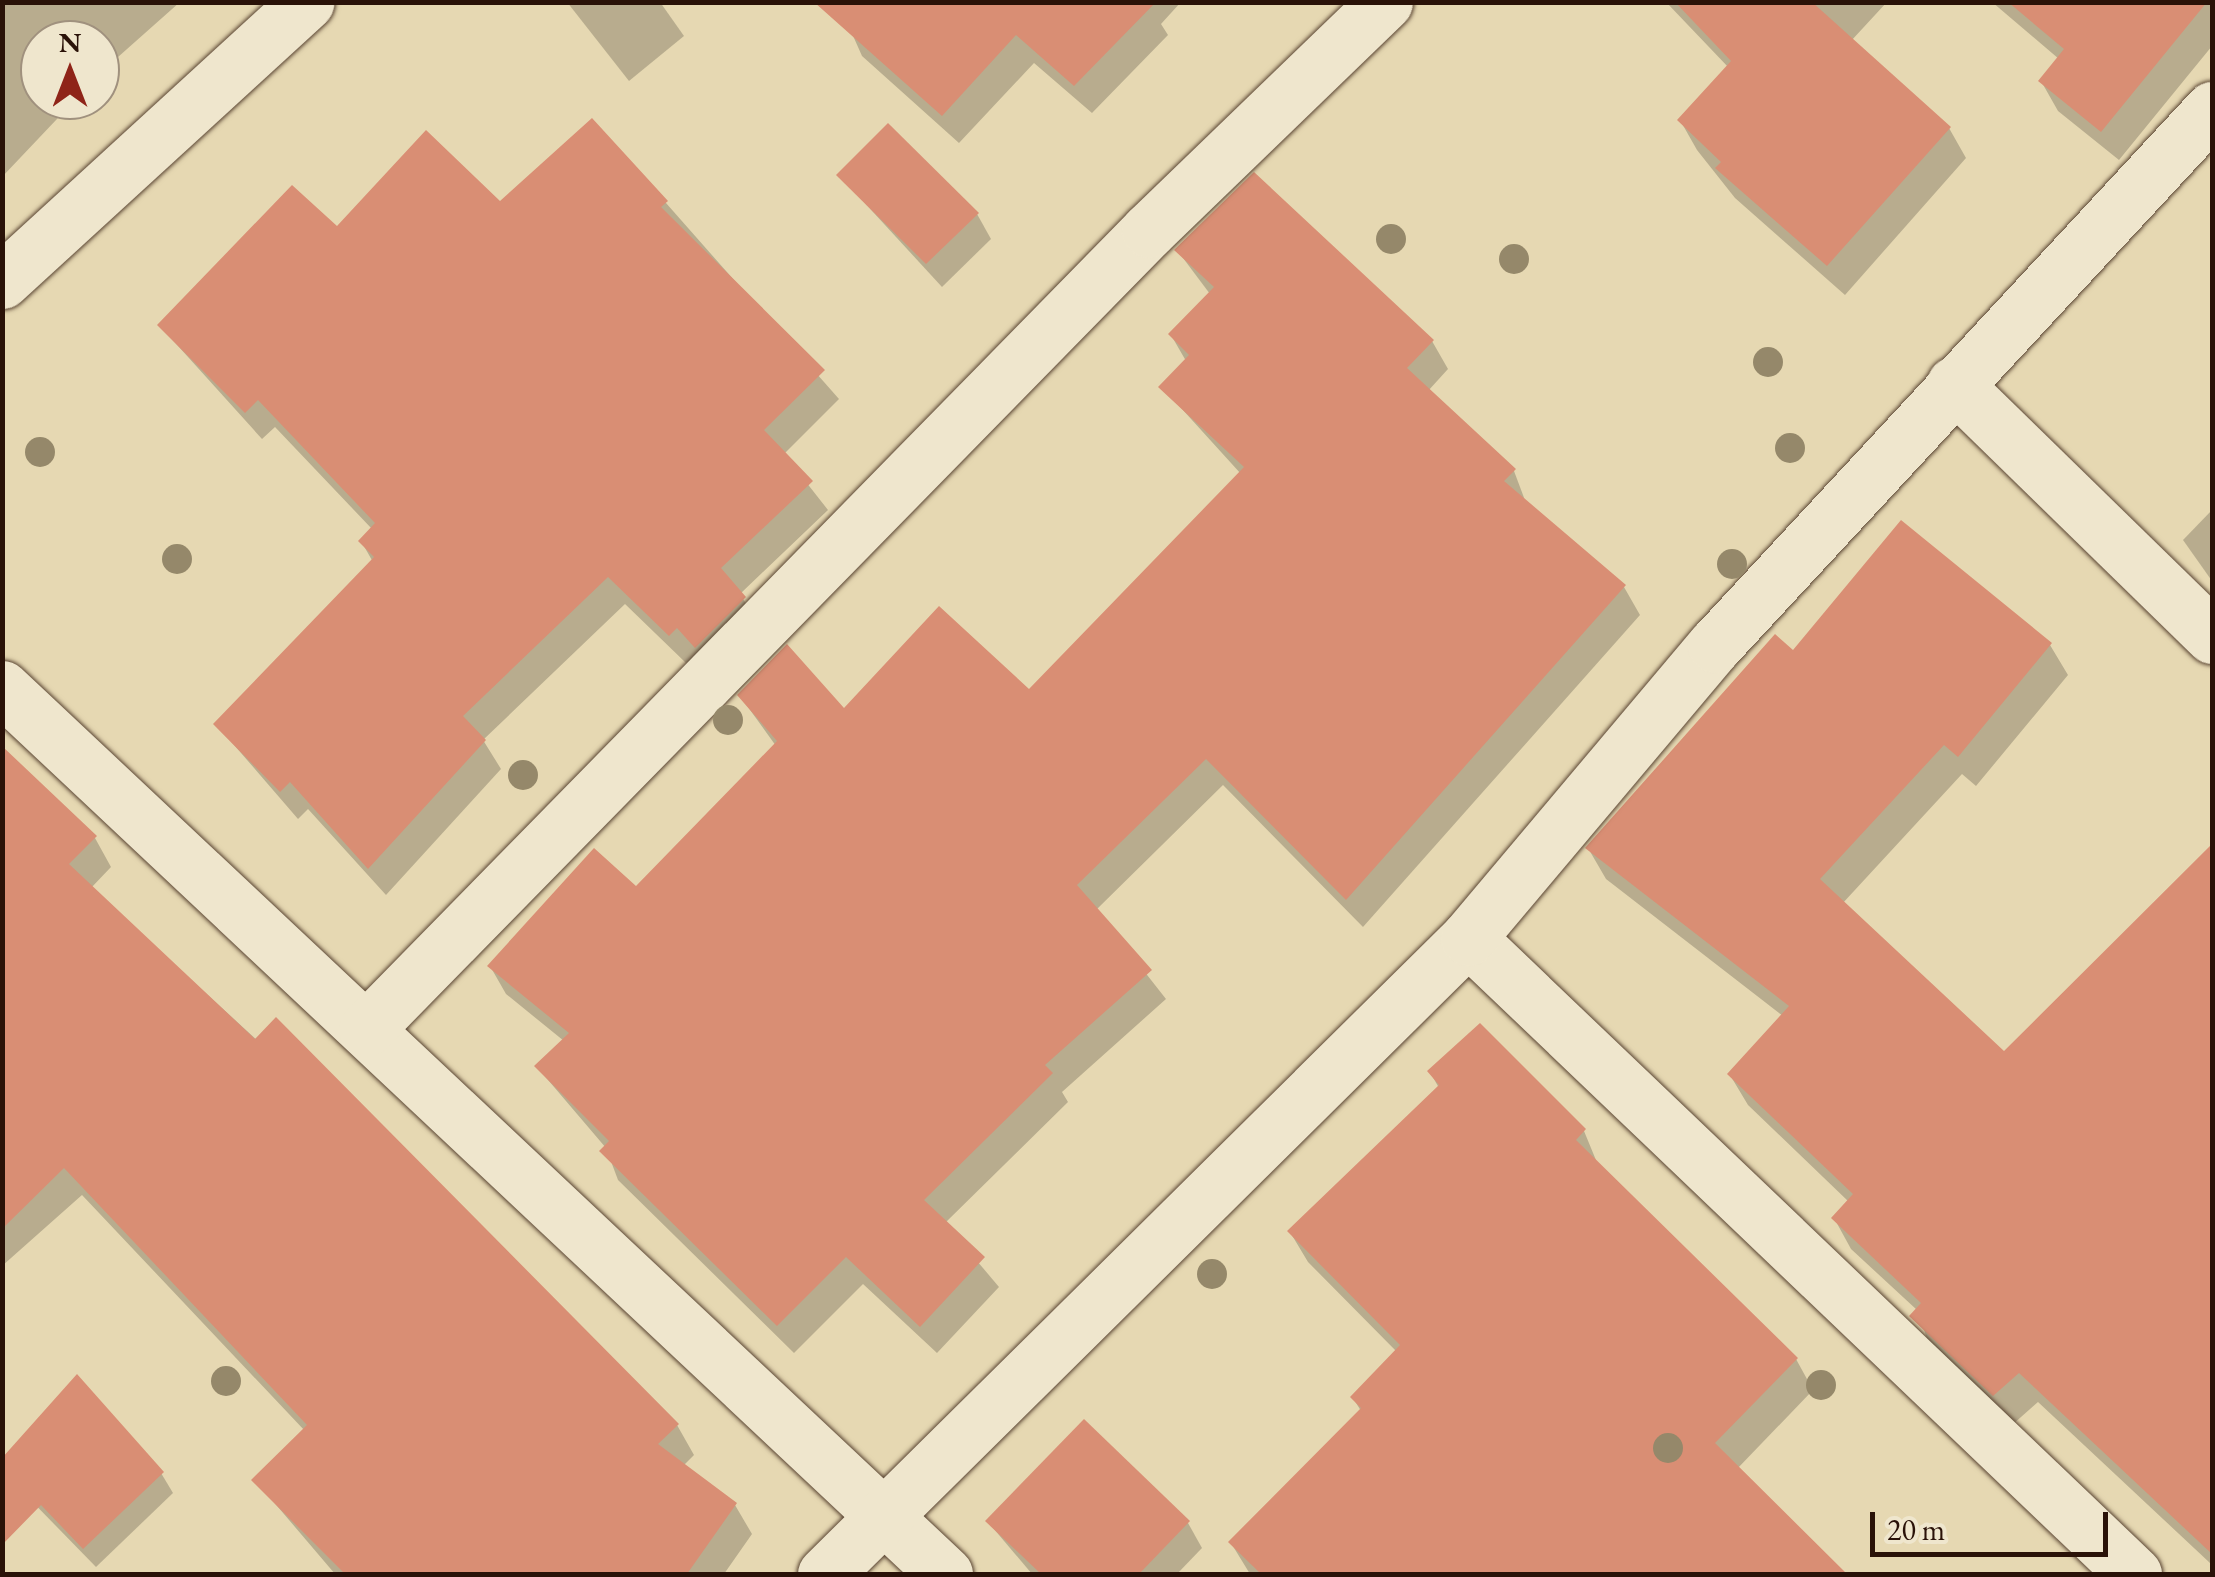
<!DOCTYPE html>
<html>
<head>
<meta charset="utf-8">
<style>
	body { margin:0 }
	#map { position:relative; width:2215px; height:1577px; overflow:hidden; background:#e6d8b2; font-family:"EB Garamond",serif }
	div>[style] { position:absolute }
	.shadow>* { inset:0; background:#0003 }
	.building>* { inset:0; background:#d98e74 }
	.roads { filter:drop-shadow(0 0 2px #594432) drop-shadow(0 0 2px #594432) }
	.minor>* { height:55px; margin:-27.5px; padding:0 27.5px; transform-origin:27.5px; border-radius:27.5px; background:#efe6cd }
	.trees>* { width:30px; height:30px; margin:-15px; border-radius:50%; background:#95886a }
	span { translate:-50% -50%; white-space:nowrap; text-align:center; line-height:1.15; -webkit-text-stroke:9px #efe6cd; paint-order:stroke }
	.frame { position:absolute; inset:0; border:5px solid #2a1208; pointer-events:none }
	.north { position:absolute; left:20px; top:20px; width:100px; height:100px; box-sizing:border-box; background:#efe6cd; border:2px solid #a0917e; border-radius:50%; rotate:0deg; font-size:28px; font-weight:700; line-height:40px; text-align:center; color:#2a1208 }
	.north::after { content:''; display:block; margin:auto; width:35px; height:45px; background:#8f2418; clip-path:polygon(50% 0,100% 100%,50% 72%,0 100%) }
	.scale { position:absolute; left:1870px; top:1512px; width:238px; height:45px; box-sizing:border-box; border:5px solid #2a1208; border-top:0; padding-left:12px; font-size:30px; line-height:35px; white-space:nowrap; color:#2a1208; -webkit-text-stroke:8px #efe6cd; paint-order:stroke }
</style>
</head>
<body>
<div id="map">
	<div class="shadow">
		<div style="clip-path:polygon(2px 2px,180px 2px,100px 73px,100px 40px,40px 40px,40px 100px,75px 100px,2px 177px)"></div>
		<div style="clip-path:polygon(567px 2px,660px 2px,684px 36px,629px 81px)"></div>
		<div style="clip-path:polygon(838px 2px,1181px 2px,1161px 24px,1168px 35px,1092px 113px,1034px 63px,959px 143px,862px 56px)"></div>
		<div style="clip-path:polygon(1666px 2px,1887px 2px,1851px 41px,1949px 128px,1966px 158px,1845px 295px,1735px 198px,1697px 150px,1680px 120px,1729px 68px)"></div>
		<div style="clip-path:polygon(1992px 2px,2212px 2px,2212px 46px,2119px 160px,2058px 111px,2041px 81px,2059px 59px)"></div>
		<div style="clip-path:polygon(839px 175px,977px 214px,991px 239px,942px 287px)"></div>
		<div style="clip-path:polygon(666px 203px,839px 399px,784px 454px,828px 510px,740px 594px,760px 626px,686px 663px,625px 604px,483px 740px,501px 769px,386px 895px,308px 809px,298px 819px,216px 724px,373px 562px,361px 541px,372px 529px,275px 427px,262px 439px,160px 326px,337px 230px,500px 205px)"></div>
		<div style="clip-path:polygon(1177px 250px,1432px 341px,1448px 369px,1428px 391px,1514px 471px,1526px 503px,1624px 587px,1640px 615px,1363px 927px,1223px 785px,1096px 910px,1166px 999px,1062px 1092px,1068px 1102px,945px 1223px,999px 1287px,937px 1353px,863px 1284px,794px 1353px,618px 1180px,606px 1148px,537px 1067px,564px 1041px,506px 994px,490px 966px,636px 889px,776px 746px,740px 696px,844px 711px,1029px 692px,1241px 474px,1162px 387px,1186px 361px,1171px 335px,1210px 294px)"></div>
		<div style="clip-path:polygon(2212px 510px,2212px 581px,2183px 540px)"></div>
		<div style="clip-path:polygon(2050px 645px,2068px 675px,1976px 786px,1962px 774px,1842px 904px,2004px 1055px,2212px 848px,2210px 1563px,2038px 1402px,2012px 1425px,1930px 1347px,1917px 1310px,1851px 1249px,1834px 1218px,1849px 1202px,1748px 1105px,1730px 1075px,1783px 1016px,1606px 879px,1588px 848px,1794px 654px)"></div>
		<div style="clip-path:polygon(2px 750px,95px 838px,111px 867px,91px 888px,677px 1425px,694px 1455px,683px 1466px,735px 1505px,752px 1534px,724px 1574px,335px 1574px,255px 1480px,305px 1431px,82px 1195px,2px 1266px)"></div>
		<div style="clip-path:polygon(1430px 1072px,1584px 1131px,1598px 1165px,1796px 1359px,1813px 1390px,1737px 1469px,1844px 1574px,1250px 1574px,1231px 1543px,1361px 1411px,1353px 1398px,1397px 1352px,1308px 1262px,1290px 1232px,1439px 1088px)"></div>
		<div style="clip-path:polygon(161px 1473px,173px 1493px,96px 1567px,17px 1486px)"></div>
		<div style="clip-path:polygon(988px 1522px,1188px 1523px,1202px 1548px,1177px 1574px,1032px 1574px)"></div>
	</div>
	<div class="building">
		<div style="clip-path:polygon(814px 2px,1156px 2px,1074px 86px,1016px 35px,942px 116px)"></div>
		<div style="clip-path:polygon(1675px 2px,1812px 2px,1951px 127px,1827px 266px,1715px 168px,1721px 162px,1677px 120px,1731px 61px)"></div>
		<div style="clip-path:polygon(2008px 2px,2207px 2px,2101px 132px,2038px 81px,2064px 49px)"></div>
		<div style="clip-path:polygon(592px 118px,668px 201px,661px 207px,825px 370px,764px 430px,813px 481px,721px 568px,746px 597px,695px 648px,677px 628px,669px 636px,608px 577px,463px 716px,486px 740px,368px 869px,290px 782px,280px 792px,213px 724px,374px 557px,358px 541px,375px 523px,258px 400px,245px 413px,157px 325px,292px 185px,337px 226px,426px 130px,500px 201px)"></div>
		<div style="clip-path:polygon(888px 123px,979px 213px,926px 264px,836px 175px)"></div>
		<div style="clip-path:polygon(1254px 172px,1434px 340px,1407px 368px,1516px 469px,1504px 481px,1626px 585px,1346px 900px,1206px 759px,1077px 885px,1152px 970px,1045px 1065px,1053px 1073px,924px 1200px,985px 1257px,920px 1327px,846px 1257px,777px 1326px,599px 1151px,609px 1141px,534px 1066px,569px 1033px,487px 966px,594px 848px,636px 886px,777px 741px,737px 695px,787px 644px,844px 708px,939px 606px,1029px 689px,1244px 467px,1158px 387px,1189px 355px,1168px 334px,1214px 287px,1174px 250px)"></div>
		<div style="clip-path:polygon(1901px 520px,2052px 643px,1958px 757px,1944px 745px,1820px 879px,2004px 1051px,2212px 844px,2212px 1554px,2019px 1373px,1993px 1396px,1909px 1316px,1921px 1303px,1831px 1218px,1853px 1194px,1727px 1074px,1789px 1006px,1585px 848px,1775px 634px,1793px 650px)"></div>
		<div style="clip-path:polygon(2px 746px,97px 836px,69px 864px,255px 1039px,276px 1017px,679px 1424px,658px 1444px,737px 1503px,687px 1574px,345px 1574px,251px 1480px,307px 1425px,64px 1168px,2px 1229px)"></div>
		<div style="clip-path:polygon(1480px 1023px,1586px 1129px,1576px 1140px,1798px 1358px,1715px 1443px,1847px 1574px,1261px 1574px,1228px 1542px,1361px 1408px,1350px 1397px,1400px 1345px,1287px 1231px,1439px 1085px,1427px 1071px)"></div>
		<div style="clip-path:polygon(77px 1374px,164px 1472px,83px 1549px,41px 1505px,2px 1545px,2px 1458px)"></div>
		<div style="clip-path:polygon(1084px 1419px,1190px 1521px,1139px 1574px,1041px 1574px,985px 1521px)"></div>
	</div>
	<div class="roads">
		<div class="minor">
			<div style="left:2px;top:281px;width:413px;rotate:-42.5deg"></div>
			<div style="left:1954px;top:384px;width:361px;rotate:44.3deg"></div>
			<div style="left:2px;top:688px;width:1294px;rotate:43.21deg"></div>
			<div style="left:1468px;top:938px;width:921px;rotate:43.68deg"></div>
			<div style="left:366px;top:1029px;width:1119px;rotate:-45.58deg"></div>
			<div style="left:1149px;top:230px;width:328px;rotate:-44deg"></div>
			<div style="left:825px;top:1574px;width:904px;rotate:-44.69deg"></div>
			<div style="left:1468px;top:938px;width:383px;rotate:-49.9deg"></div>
			<div style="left:1715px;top:645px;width:731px;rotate:-47.16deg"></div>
		</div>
	</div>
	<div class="trees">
		<div style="left:1391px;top:239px"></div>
		<div style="left:1514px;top:259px"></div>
		<div style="left:1768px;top:362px"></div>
		<div style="left:1790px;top:448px"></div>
		<div style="left:40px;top:452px"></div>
		<div style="left:177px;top:559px"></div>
		<div style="left:1732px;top:564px"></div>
		<div style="left:728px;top:720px"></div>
		<div style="left:523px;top:775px"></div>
		<div style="left:1212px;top:1274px"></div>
		<div style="left:226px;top:1381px"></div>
		<div style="left:1821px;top:1385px"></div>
		<div style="left:1668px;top:1448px"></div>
	</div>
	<div class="frame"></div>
	<div class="north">N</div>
	<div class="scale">20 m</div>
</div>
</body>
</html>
